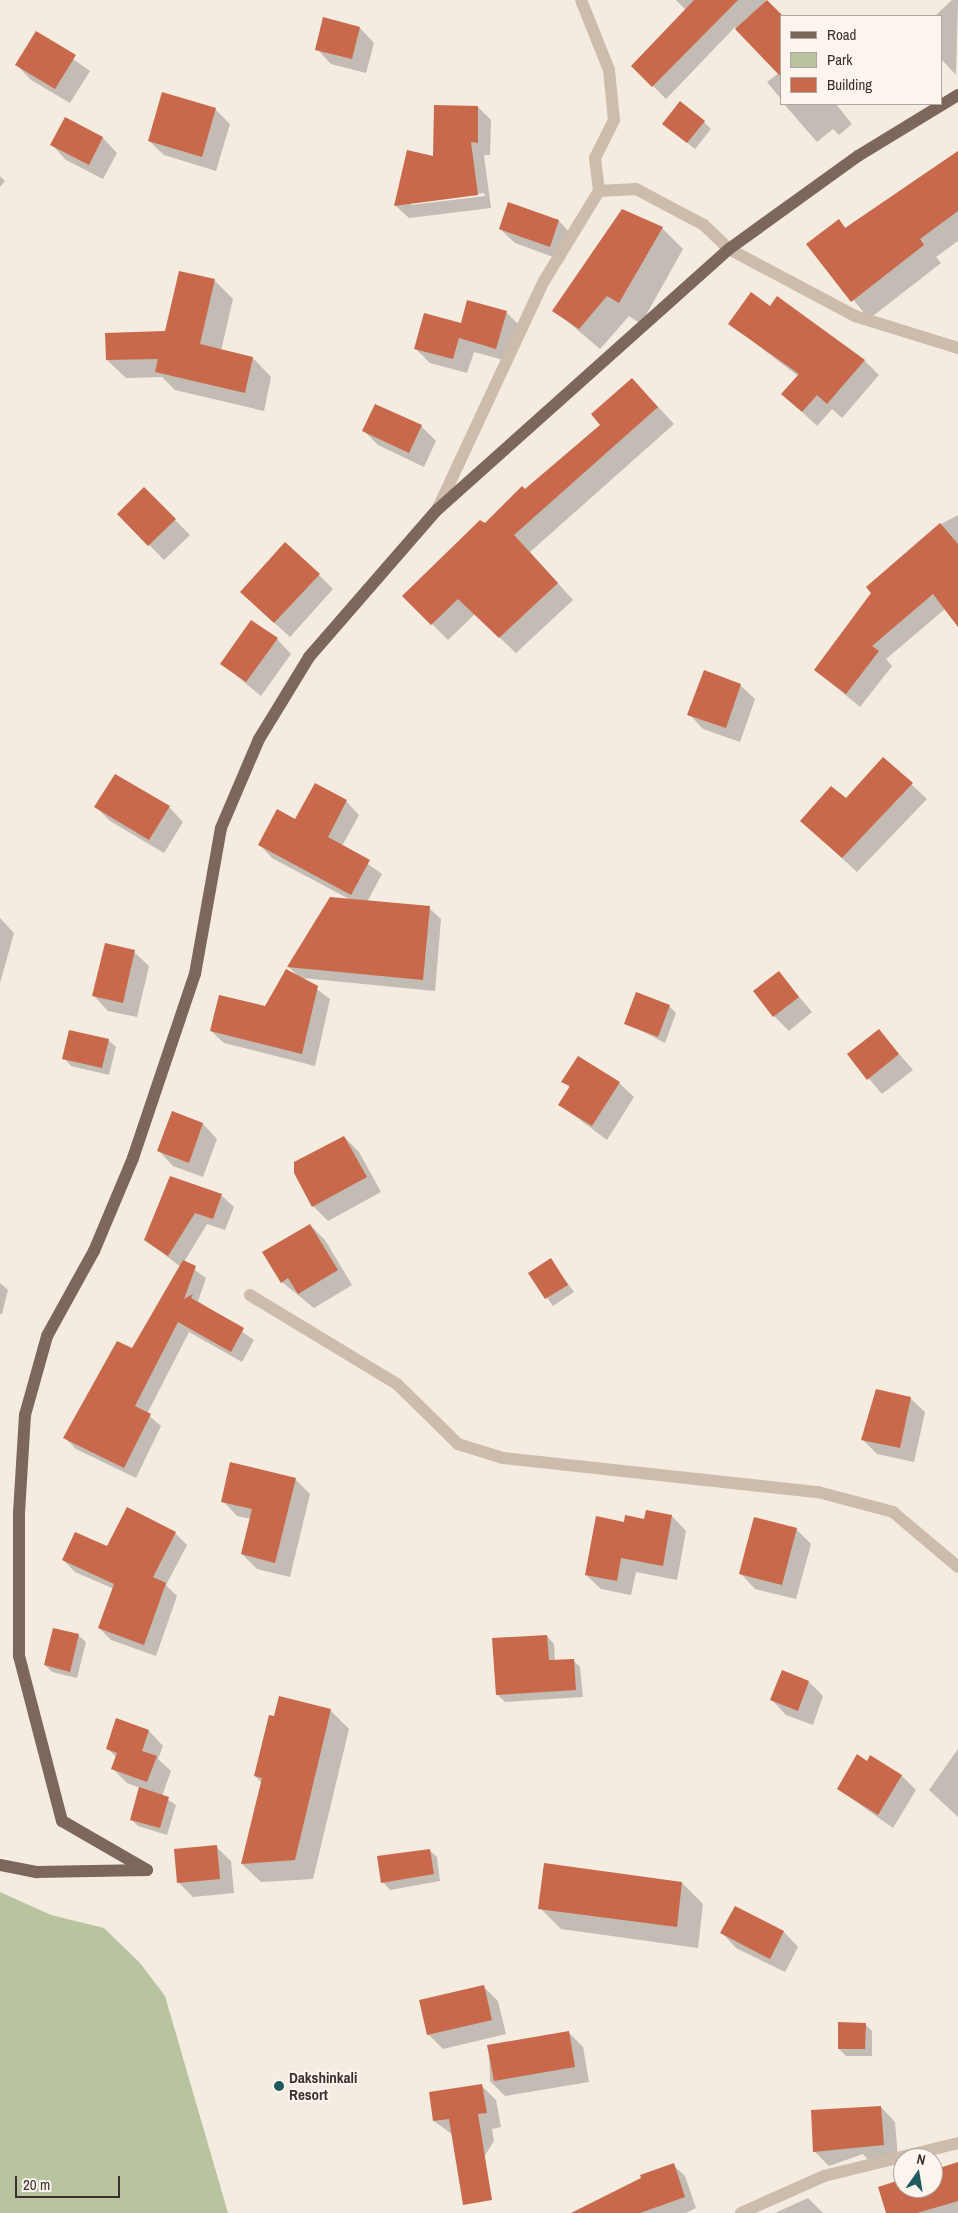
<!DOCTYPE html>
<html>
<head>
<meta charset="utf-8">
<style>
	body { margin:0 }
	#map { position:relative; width:958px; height:2213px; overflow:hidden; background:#f4ebe1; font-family:"Archivo Narrow",sans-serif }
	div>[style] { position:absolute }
	.green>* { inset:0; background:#b8c4a0 }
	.shadow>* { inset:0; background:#0003 }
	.building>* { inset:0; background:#c8694b }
	.minor>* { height:12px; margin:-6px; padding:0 6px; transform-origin:6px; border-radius:6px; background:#cdbbac }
	.major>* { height:12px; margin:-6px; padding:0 6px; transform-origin:6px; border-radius:6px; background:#7d675c }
	.dots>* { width:14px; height:14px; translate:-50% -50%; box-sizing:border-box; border:2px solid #fbf5ee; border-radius:50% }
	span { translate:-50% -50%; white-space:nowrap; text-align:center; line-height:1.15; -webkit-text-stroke:4px #fbf5ee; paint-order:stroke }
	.poi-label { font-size:15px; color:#3b302b; font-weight:700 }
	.left { translate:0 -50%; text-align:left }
	.legend { position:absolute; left:780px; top:15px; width:162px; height:90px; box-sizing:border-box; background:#fbf5ee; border:1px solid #aea6a0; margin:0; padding:6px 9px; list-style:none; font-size:15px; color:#3b302b }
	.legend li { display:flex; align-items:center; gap:10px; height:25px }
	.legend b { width:25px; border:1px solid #aea6a0 }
	.north { position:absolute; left:893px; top:2148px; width:50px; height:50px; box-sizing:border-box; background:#fbf5ee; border:1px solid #aea6a0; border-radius:50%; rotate:13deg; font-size:14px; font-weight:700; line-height:20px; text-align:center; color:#3b302b }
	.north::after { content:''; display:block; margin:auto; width:18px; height:22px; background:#1f5a5e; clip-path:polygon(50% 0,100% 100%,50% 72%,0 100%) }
	.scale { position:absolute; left:15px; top:2176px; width:105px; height:22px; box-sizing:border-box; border:2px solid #3b302b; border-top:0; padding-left:6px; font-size:15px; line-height:18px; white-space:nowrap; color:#3b302b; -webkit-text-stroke:4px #fbf5ee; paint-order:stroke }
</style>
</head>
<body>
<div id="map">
	<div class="green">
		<div style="clip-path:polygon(0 1892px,51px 1915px,104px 1928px,140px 1963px,165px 1996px,228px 2213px,0 2213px)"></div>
	</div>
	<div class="shadow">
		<div style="clip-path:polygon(676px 0,765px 0,782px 17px,782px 100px,767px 82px,779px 73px,735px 27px,666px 99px,633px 66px,686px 10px)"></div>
		<div style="clip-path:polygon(952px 0,958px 0,956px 75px,942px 60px,942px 16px,935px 16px)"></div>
		<div style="clip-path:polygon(360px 28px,374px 43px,366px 73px,331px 64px,317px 49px)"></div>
		<div style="clip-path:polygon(36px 33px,90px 71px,70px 103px,31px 80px,17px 65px)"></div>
		<div style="clip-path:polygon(784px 104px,836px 104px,852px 124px,839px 135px,833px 129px,817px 142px)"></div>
		<div style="clip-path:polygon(evenodd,478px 107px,491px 120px,490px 155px,484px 155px,491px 208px,409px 218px,396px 206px,478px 107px,484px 193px,485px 196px,411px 205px,411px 203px,484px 193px)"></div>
		<div style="clip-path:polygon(215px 109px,230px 124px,216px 171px,164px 155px,149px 141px)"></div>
		<div style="clip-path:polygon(66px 119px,103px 138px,117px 153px,103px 179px,66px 160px,52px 145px)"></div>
		<div style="clip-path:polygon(704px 122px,711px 129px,695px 149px,664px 124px)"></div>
		<div style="clip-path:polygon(958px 151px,958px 241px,936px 257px,941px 263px,869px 319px,808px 244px,839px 221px,846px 228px)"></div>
		<div style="clip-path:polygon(0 176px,5px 181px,0 187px)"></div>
		<div style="clip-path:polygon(509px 204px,559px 221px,573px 236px,564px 261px,515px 243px,500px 229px)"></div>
		<div style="clip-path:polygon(662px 228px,683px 249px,641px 324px,629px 316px,600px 349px,554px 310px)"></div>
		<div style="clip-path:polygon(214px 280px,233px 299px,221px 351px,253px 358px,271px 377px,264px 411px,175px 390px,162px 377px,126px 378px,107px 360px,166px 332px)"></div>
		<div style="clip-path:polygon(770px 308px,864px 360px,879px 375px,842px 418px,832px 409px,817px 426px,783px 394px,798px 376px,730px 324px)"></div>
		<div style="clip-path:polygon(506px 312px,521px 327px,511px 362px,474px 352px,467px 373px,430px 363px,415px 348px,462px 325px)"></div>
		<div style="clip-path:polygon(648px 396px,674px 424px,530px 552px,573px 600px,516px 653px,475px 614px,448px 640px,404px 596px,525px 491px)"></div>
		<div style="clip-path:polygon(421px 426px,436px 441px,424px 467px,378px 445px,364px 431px)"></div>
		<div style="clip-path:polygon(144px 489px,190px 535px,164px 560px,119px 514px)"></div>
		<div style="clip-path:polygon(958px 515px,958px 625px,945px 609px,886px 659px,892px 666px,860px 707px,815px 670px,941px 524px)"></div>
		<div style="clip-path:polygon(319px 575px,333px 589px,290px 637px,256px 606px)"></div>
		<div style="clip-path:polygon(277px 639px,291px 654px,261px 696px,221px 663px)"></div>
		<div style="clip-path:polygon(740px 685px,755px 699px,740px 742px,703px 729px,689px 714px)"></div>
		<div style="clip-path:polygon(883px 758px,927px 799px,857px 872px,802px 821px,846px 800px)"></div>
		<div style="clip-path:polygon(346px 801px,359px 815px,342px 846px,382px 874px,367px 902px,429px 908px,441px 919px,435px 991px,302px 978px,330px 999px,315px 1066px,224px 1043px,211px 1031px,266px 1008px,297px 975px,288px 966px,351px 900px,272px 858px,259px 844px,296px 821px)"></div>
		<div style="clip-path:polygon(96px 807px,169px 807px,183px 822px,164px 853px,110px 821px)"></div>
		<div style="clip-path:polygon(0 918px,14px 933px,0 983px)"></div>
		<div style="clip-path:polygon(134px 952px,149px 966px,137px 1017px,108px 1011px,94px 996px)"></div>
		<div style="clip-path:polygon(779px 973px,812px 1012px,789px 1031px,774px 1016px)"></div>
		<div style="clip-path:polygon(669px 1006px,676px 1013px,665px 1043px,626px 1023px)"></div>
		<div style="clip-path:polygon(879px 1031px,913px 1070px,882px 1094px,848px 1054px)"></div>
		<div style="clip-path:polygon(108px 1040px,116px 1047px,109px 1075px,71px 1066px,64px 1058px)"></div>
		<div style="clip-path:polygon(563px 1081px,619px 1083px,634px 1097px,607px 1140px,560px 1105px,570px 1088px)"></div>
		<div style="clip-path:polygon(172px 1113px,203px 1124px,217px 1139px,203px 1177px,173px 1166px,159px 1151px)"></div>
		<div style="clip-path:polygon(344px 1137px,359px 1152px,381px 1192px,328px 1221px,313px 1206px)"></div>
		<div style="clip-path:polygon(221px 1195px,234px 1207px,225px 1230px,207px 1224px,184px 1262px,206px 1278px,198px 1301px,254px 1340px,242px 1362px,189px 1332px,147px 1414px,161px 1426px,136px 1478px,76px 1449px,65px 1438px,133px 1350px,181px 1267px,145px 1240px)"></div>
		<div style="clip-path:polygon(310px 1225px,325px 1240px,352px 1285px,314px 1308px,282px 1282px)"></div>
		<div style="clip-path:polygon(551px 1260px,574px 1292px,553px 1306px,530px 1273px)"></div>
		<div style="clip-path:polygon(0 1283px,8px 1290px,2px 1314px,0 1314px)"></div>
		<div style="clip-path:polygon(910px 1398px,925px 1412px,914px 1462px,877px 1454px,862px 1439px)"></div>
		<div style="clip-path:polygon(295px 1479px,310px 1494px,290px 1577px,257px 1569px,242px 1554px,251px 1519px,237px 1516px,223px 1501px)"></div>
		<div style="clip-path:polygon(647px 1512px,672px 1516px,686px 1531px,677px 1580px,636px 1572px,631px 1595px,601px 1589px,586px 1575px,625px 1523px,645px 1521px)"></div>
		<div style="clip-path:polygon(796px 1529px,811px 1544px,796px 1599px,755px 1589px,741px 1574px)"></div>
		<div style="clip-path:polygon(175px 1533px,187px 1545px,166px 1585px,177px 1596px,156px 1656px,111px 1640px,99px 1628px,114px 1589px,75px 1572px,63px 1560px)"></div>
		<div style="clip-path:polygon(78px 1635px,86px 1642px,77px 1678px,52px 1672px,45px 1665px)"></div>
		<div style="clip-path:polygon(547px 1636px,554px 1644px,555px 1661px,573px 1660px,580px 1667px,583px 1697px,505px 1702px,498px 1695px)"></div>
		<div style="clip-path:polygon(809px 1682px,823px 1696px,813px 1725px,786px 1715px,772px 1700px)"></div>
		<div style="clip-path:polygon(330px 1710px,349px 1729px,313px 1879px,261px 1882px,242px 1864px,262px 1783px,255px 1776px,275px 1718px)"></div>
		<div style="clip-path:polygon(117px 1720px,149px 1731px,163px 1746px,158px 1759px,171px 1771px,162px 1796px,176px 1805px,167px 1835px,138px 1826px,131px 1819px,140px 1788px,127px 1783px,113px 1769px,117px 1758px,107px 1748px)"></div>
		<div style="clip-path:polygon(958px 1749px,958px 1817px,929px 1790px)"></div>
		<div style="clip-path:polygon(867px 1762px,902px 1776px,916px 1790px,893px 1828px,838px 1789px)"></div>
		<div style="clip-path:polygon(216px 1847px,231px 1861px,234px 1893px,193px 1897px,178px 1882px)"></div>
		<div style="clip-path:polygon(429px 1850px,437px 1857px,440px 1881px,390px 1890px,383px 1882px)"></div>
		<div style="clip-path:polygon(682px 1883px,703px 1904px,698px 1948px,561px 1929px,540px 1908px)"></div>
		<div style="clip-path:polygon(735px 1908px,784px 1932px,798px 1947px,785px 1972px,736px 1948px,722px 1933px)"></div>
		<div style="clip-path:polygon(483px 1986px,498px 2001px,506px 2034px,443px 2049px,428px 2034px)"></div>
		<div style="clip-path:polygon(865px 2024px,872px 2031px,872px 2056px,846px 2056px,839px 2049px)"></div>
		<div style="clip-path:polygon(569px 2033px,583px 2047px,589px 2082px,505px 2096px,490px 2081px,489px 2046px)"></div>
		<div style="clip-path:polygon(481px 2085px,496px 2100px,501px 2127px,492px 2129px,494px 2141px,472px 2176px,453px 2135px,434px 2121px)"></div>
		<div style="clip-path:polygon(881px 2107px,895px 2122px,898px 2159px,869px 2161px,863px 2154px,829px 2166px,815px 2152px)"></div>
		<div style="clip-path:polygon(958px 2163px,958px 2213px,887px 2213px,903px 2180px,903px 2188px,933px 2188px,933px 2171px)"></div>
		<div style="clip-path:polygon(673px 2165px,685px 2176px,696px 2208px,686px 2213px,576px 2213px)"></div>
		<div style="clip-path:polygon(808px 2198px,823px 2213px,775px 2213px)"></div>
	</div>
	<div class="building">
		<div style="clip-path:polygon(694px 0,738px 0,652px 87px,631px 66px)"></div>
		<div style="clip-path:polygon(767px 0,782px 15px,782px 78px,735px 29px)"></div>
		<div style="clip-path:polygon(323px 17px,360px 27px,352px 59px,315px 50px)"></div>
		<div style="clip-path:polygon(36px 31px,76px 55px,55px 89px,15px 65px)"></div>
		<div style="clip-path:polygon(162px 92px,216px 108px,202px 157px,148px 141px)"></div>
		<div style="clip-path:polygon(680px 101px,705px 121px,687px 143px,662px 124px)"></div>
		<div style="clip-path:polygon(434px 105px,478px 106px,478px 143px,471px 142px,478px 195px,394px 206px,407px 150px,433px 156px)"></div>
		<div style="clip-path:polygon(65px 117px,103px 137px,89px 165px,50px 145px)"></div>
		<div style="clip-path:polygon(958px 151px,958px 211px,920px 239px,924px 245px,851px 302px,806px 244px,839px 219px,845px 228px)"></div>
		<div style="clip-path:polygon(508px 202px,559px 220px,550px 247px,499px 229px)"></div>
		<div style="clip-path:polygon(622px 209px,663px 227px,619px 303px,607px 296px,579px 329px,552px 311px)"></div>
		<div style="clip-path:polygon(179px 271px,215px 279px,200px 344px,253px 357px,245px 393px,155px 372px,158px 359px,106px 360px,105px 333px,165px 331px)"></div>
		<div style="clip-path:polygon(751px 292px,770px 306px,777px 296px,865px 360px,827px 404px,817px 395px,802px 412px,781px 394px,799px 374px,728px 324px)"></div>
		<div style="clip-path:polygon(467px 300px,507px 311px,496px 349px,459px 338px,453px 359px,414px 349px,424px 313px,461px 323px)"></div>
		<div style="clip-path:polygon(632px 378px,658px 407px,514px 535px,558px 583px,499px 638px,458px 599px,431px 625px,402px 596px,480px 520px,485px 523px,522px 486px,525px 489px,600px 425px,591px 414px)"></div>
		<div style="clip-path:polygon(375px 404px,422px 425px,409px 453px,362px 431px)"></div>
		<div style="clip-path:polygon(144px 487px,176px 519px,148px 546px,117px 514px)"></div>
		<div style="clip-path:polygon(940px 523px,958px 544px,958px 627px,933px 594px,872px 646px,879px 651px,846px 694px,814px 670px,871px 593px,866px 587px)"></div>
		<div style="clip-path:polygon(285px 542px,320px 574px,274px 623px,240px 592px)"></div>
		<div style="clip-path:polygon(251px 620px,278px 638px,246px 682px,220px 664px)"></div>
		<div style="clip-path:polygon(704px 670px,741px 684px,726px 728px,687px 715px)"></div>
		<div style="clip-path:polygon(883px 757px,913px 783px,842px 858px,800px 821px,831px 786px,846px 798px)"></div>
		<div style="clip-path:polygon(115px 774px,170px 806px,149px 840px,94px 807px)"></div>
		<div style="clip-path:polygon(315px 783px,347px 800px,328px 837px,370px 860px,351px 895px,258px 845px,277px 809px,295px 819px)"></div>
		<div style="clip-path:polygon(330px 897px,430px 906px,423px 980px,287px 967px)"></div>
		<div style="clip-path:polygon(105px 943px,135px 950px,123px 1003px,92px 996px)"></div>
		<div style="clip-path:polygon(286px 969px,318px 986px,302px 1054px,210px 1031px,219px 995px,265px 1006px)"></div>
		<div style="clip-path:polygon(779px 971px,799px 997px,773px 1017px,753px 991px)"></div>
		<div style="clip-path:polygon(636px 992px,670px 1005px,658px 1037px,624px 1024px)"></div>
		<div style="clip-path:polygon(879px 1029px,899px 1054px,867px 1080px,847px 1054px)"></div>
		<div style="clip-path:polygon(69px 1030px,109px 1039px,102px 1068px,62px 1059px)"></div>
		<div style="clip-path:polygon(578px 1056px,620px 1082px,592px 1126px,558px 1105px,570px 1086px,561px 1082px)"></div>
		<div style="clip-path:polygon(172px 1111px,203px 1123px,189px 1163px,157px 1151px)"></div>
		<div style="clip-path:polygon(344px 1136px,367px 1177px,312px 1207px,294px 1173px,294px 1162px)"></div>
		<div style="clip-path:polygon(170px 1176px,222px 1194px,213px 1219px,195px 1213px,168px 1256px,144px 1240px)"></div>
		<div style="clip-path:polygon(310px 1224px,338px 1270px,298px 1294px,288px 1278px,281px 1283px,262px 1252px)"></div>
		<div style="clip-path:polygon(551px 1258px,568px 1285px,545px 1299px,528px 1273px)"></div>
		<div style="clip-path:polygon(183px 1260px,196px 1266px,184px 1299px,193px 1294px,191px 1298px,244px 1328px,231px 1352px,178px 1322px,135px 1406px,151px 1414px,124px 1468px,63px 1438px,117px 1341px,132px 1348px)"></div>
		<div style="clip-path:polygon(876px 1389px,911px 1397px,900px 1448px,861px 1440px)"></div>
		<div style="clip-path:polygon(230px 1462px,296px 1478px,275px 1563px,241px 1554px,252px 1509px,221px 1502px)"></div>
		<div style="clip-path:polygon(127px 1507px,176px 1532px,153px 1577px,166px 1583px,144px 1645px,98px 1628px,114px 1584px,62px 1560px,75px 1532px,107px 1546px)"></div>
		<div style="clip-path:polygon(646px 1510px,672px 1515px,663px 1566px,621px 1558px,617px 1581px,585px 1575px,596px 1516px,624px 1522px,625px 1515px,644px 1519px)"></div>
		<div style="clip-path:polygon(754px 1517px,797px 1528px,782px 1585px,739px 1574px)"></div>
		<div style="clip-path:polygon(53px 1628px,79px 1634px,70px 1672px,44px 1665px)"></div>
		<div style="clip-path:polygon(547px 1635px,549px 1660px,574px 1659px,576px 1690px,496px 1695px,492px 1638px)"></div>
		<div style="clip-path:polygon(782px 1670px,809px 1681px,798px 1711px,770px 1700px)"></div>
		<div style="clip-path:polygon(279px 1696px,331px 1709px,295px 1860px,241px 1864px,262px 1778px,254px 1776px,269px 1715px,274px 1716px)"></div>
		<div style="clip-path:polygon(116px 1718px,149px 1730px,142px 1751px,157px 1756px,147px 1782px,111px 1769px,117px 1753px,106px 1749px)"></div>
		<div style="clip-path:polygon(857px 1754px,867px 1761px,870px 1755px,902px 1775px,878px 1815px,837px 1789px)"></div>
		<div style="clip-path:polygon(139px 1787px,169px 1797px,160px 1828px,130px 1820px)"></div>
		<div style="clip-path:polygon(217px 1845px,220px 1879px,177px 1883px,174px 1849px)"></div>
		<div style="clip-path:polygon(430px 1849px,434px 1874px,381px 1883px,377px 1856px)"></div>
		<div style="clip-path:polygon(544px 1863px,682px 1882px,677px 1927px,538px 1909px)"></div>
		<div style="clip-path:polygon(735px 1906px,784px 1931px,770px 1959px,720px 1933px)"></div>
		<div style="clip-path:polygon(484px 1985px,492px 2020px,427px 2035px,419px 2000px)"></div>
		<div style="clip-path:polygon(838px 2022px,866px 2023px,865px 2049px,838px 2049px)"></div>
		<div style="clip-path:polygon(569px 2031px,575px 2067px,494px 2081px,487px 2045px)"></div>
		<div style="clip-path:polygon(482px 2084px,487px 2113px,478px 2114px,492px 2200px,463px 2205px,449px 2119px,433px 2121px,429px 2092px)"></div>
		<div style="clip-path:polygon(881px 2106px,884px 2145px,813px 2152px,811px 2110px)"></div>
		<div style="clip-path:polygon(958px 2162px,958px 2201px,917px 2213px,886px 2213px,878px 2187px,903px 2179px,903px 2188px,933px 2188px,933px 2170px)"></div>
		<div style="clip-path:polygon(674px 2163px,685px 2197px,640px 2213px,571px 2213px,641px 2178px,640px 2175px)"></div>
	</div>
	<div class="minor">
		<div style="left:599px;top:191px;width:37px;rotate:-3deg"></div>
		<div style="left:636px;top:189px;width:77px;rotate:27.9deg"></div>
		<div style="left:704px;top:225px;width:35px;rotate:44deg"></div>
		<div style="left:729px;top:249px;width:143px;rotate:28deg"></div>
		<div style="left:855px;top:316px;width:108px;rotate:17.3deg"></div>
		<div style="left:438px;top:508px;width:251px;rotate:-65deg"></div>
		<div style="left:544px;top:281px;width:105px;rotate:-58.6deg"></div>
		<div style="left:599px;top:191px;width:33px;rotate:-97deg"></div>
		<div style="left:595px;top:158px;width:42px;rotate:-63.4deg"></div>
		<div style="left:614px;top:120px;width:50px;rotate:-95.7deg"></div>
		<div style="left:609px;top:70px;width:75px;rotate:-111.8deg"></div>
		<div style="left:250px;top:1295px;width:172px;rotate:31.2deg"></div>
		<div style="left:397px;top:1384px;width:86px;rotate:44.5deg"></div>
		<div style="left:458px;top:1444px;width:47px;rotate:17.3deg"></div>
		<div style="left:503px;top:1458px;width:317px;rotate:6.2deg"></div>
		<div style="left:818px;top:1492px;width:78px;rotate:14.9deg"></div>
		<div style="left:893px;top:1512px;width:85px;rotate:40.2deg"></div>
		<div style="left:741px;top:2213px;width:91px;rotate:-24deg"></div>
		<div style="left:824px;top:2176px;width:138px;rotate:-13.8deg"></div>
	</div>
	<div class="major">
		<div style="left:0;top:1865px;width:38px;rotate:11deg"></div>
		<div style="left:37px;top:1872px;width:110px;rotate:-1deg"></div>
		<div style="left:147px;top:1870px;width:98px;rotate:-150deg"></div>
		<div style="left:62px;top:1821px;width:171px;rotate:-104.6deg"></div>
		<div style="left:19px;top:1656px;width:143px;rotate:-90deg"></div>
		<div style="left:19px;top:1513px;width:98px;rotate:-86.5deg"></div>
		<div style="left:25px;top:1415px;width:82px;rotate:-74.4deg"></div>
		<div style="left:47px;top:1336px;width:97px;rotate:-61.1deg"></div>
		<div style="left:94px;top:1251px;width:101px;rotate:-67.2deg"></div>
		<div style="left:133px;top:1158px;width:194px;rotate:-71.4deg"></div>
		<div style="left:195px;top:974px;width:148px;rotate:-79.9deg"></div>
		<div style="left:221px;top:828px;width:97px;rotate:-66.9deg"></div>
		<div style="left:259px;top:739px;width:96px;rotate:-58.6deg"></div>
		<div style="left:309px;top:657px;width:195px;rotate:-49deg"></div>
		<div style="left:437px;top:510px;width:392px;rotate:-41.8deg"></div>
		<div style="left:729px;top:249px;width:159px;rotate:-35.8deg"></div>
		<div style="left:858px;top:156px;width:117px;rotate:-31.4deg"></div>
	</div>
	<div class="dots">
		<div style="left:279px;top:2086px;background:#1f5a5e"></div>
	</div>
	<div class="poi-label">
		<span class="left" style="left:289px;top:2086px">Dakshinkali<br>Resort</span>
	</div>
	<ul class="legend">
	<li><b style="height:6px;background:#7d675c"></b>Road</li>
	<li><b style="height:14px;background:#b8c4a0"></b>Park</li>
	<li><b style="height:14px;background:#c8694b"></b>Building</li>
	</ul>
	<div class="north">N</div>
	<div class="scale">20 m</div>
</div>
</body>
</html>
